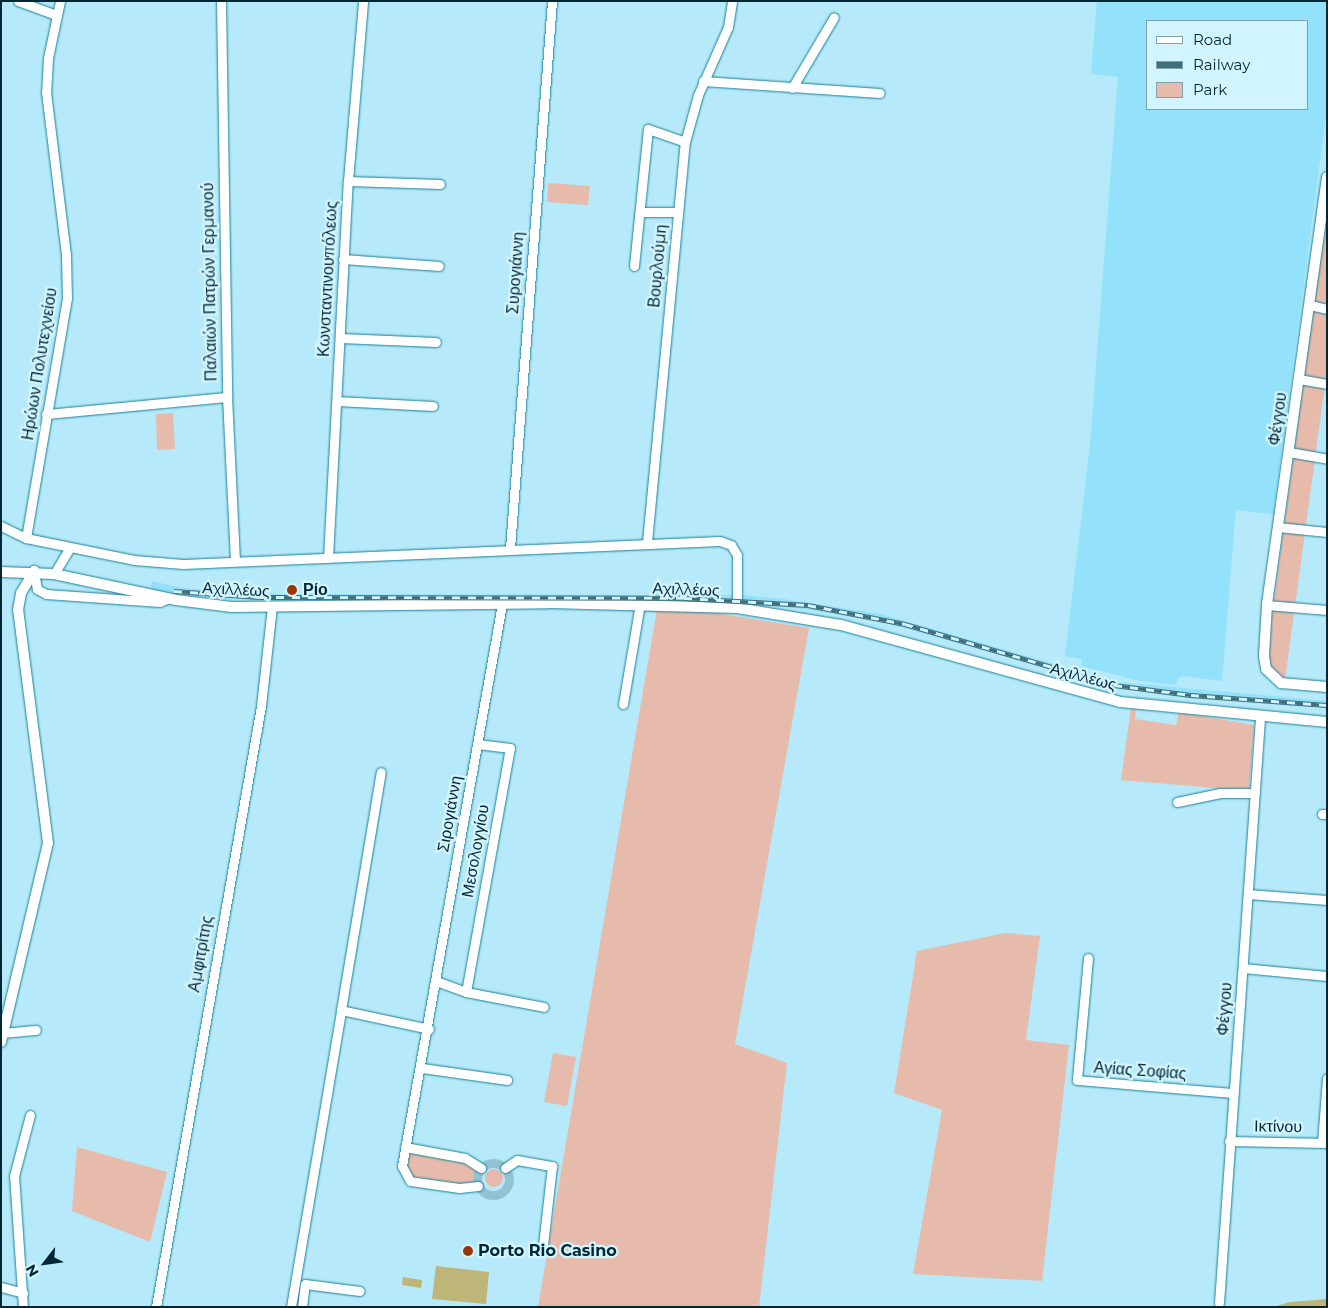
<!DOCTYPE html>
<html>
<head>
<meta charset="utf-8">
<style>
	body { margin:0 }
	#map { position:relative; width:1328px; height:1308px; overflow:hidden; background:#b6eafa; font-family:Montserrat,sans-serif }
	div>[style] { position:absolute }
	.built>* { inset:0; background:#93e1fa }
	.green>* { inset:0; background:#e7bbac }
	.round { border-radius:50% }
	.water>* { inset:0; background:#bfb578 }
	.minor-tunnel>* { height:9px; margin-top:-4.5px; transform-origin:0; background:repeating-linear-gradient(90deg,#92c3d2 0 9px,transparent 0 13.5px) }
	.minor-tunnel>.ring { margin:-4.5px; padding:0; box-sizing:content-box; background:none; border:9px solid #92c3d2; border-radius:50% }
	.roads { filter:drop-shadow(0 0 1px #19809a) drop-shadow(0 0 1px #19809a) }
	.minor>* { height:9px; margin:-4.5px; padding:0 4.5px; transform-origin:4.5px; border-radius:4.5px; background:#fff }
	.tertiary>* { height:10px; margin:-5px; padding:0 5px; transform-origin:5px; border-radius:5px; background:#fff }
	.rail>* { height:4.5px; margin-top:-2.25px; transform-origin:0; background:repeating-linear-gradient(90deg,#d2f4ff 0 8px,#426e7b 0 16px); box-sizing:border-box; border-block:1px solid #426e7b }
	.dots>* { width:14px; height:14px; translate:-50% -50%; box-sizing:border-box; border:2px solid #d2f4ff; border-radius:50% }
	span { translate:-50% -50%; white-space:nowrap; text-align:center; line-height:1.15; -webkit-text-stroke:4.5px #d2f4ff; paint-order:stroke }
	.street-label { font-size:16px; color:#002732 }
	.poi-label { font-size:16px; color:#002732; font-weight:700 }
	.left { translate:0 -50%; text-align:left }
	.frame { position:absolute; inset:0; border:2px solid #002732; pointer-events:none }
	.legend { position:absolute; left:1146px; top:20px; width:162px; height:90px; box-sizing:border-box; background:#d2f4ff; border:1px solid #7ea2ad; margin:0; padding:6px 9px; list-style:none; font-size:15px; color:#002732 }
	.legend li { display:flex; align-items:center; gap:10px; height:25px }
	.legend b { width:25px; border:1px solid #7ea2ad }
	.north { position:absolute; left:20px; top:1238px; width:50px; height:50px; -webkit-text-stroke:4px #d2f4ff; paint-order:stroke; rotate:240deg; font-size:14px; font-weight:700; line-height:20px; text-align:center; color:#002732 }
	.north::after { content:''; display:block; margin:auto; width:18px; height:22px; background:#002732; clip-path:polygon(50% 0,100% 100%,50% 72%,0 100%) }
</style>
</head>
<body>
<div id="map">
	<div class="built">
		<div style="clip-path:polygon(evenodd,1097px 1px,1327px 1px,1327px 109px,1273px 514px,1236px 510px,1222px 681px,1184px 676px,1178px 678px,1176px 685px,1140px 681px,1081px 666px,1082px 659px,1065px 656px,1090px 445px,1118px 77px,1091px 74px,1097px 1px,1147px 21px,1307px 21px,1307px 109px,1147px 109px,1147px 21px)"></div>
		<div style="clip-path:polygon(152px 581px,182px 588px,278px 594px,744px 595px,784px 599px,881px 614px,1117px 682px,1327px 701px,1327px 708px,1186px 698px,1120px 688px,878px 621px,802px 609px,744px 602px,678px 601px,227px 599px,172px 594px,151px 588px)"></div>
	</div>
	<div class="green">
		<div style="clip-path:polygon(548px 183px,590px 186px,588px 205px,547px 202px)"></div>
		<div style="clip-path:polygon(1325px 225px,1327px 226px,1327px 305px,1314px 303px)"></div>
		<div style="clip-path:polygon(1313px 311px,1327px 314px,1327px 370px,1285px 680px,1266px 661px)"></div>
		<div style="clip-path:polygon(173px 413px,175px 449px,157px 450px,156px 414px)"></div>
		<div style="clip-path:polygon(657px 609px,703px 611px,809px 628px,735px 1044px,787px 1063px,759px 1307px,538px 1307px)"></div>
		<div style="clip-path:polygon(1131px 707px,1136px 708px,1135px 719px,1176px 725px,1179px 712px,1254px 725px,1249px 791px,1121px 780px)"></div>
		<div style="clip-path:polygon(1005px 933px,1040px 936px,1026px 1040px,1069px 1045px,1042px 1281px,913px 1274px,942px 1110px,894px 1093px,917px 951px)"></div>
		<div style="clip-path:polygon(553px 1053px,576px 1057px,567px 1106px,544px 1102px)"></div>
		<div style="clip-path:polygon(77px 1147px,167px 1172px,150px 1242px,72px 1211px)"></div>
		<div style="clip-path:polygon(405px 1147px,444px 1153px,480px 1169px,478px 1186px,407px 1180px)"></div>
		<div class="round" style="left:485px;top:1169px;width:18px;height:18px"></div>
	</div>
	<div class="water">
		<div style="clip-path:polygon(436px 1266px,489px 1272px,486px 1304px,432px 1299px)"></div>
		<div style="clip-path:polygon(403px 1277px,422px 1280px,421px 1288px,402px 1285px)"></div>
		<div style="clip-path:polygon(1327px 1299px,1327px 1307px,1273px 1307px,1290px 1302px)"></div>
	</div>
	<div class="minor-tunnel">
		<div class="ring" style="left:477px;top:1163px;width:23px;height:23px"></div>
	</div>
	<div class="roads">
		<div class="minor">
			<div style="left:18px;top:1px;width:40px;rotate:20.2deg"></div>
			<div style="left:60px;top:1px;width:58px;rotate:101.9deg"></div>
			<div style="left:48px;top:58px;width:34px;rotate:93deg"></div>
			<div style="left:46px;top:92px;width:164px;rotate:83deg"></div>
			<div style="left:66px;top:255px;width:43px;rotate:88.7deg"></div>
			<div style="left:67px;top:298px;width:243px;rotate:99.7deg"></div>
			<div style="left:26px;top:538px;width:110px;rotate:11.5deg"></div>
			<div style="left:134px;top:560px;width:49px;rotate:4.7deg"></div>
			<div style="left:183px;top:564px;width:537px;rotate:-2.45deg"></div>
			<div style="left:720px;top:541px;width:12px;rotate:20deg"></div>
			<div style="left:731px;top:545px;width:12px;rotate:59deg"></div>
			<div style="left:737px;top:555px;width:53px;rotate:90deg"></div>
			<div style="left:221px;top:1px;width:396px;rotate:89.1deg"></div>
			<div style="left:227px;top:397px;width:164px;rotate:87.2deg"></div>
			<div style="left:703px;top:81px;width:177px;rotate:3.9deg"></div>
			<div style="left:792px;top:88px;width:82px;rotate:-59.4deg"></div>
			<div style="left:348px;top:181px;width:92px;rotate:1.9deg"></div>
			<div style="left:640px;top:212px;width:38px"></div>
			<div style="left:343px;top:259px;width:96px;rotate:4.2deg"></div>
			<div style="left:634px;top:266px;width:138px;rotate:-84.2deg"></div>
			<div style="left:648px;top:129px;width:39px;rotate:19deg"></div>
			<div style="left:1310px;top:305px;width:17px;rotate:13deg"></div>
			<div style="left:340px;top:338px;width:96px;rotate:2.4deg"></div>
			<div style="left:1299px;top:379px;width:28px;rotate:10deg"></div>
			<div style="left:337px;top:401px;width:96px;rotate:3deg"></div>
			<div style="left:46px;top:414px;width:182px;rotate:-5.4deg"></div>
			<div style="left:1289px;top:452px;width:39px;rotate:10deg"></div>
			<div style="left:1px;top:526px;width:28px;rotate:26deg"></div>
			<div style="left:1278px;top:527px;width:49px;rotate:5.8deg"></div>
			<div style="left:647px;top:542px;width:402px;rotate:-84.6deg"></div>
			<div style="left:685px;top:142px;width:49px;rotate:-74.5deg"></div>
			<div style="left:698px;top:95px;width:74px;rotate:-66.2deg"></div>
			<div style="left:728px;top:27px;width:26px;rotate:-81deg"></div>
			<div style="left:510px;top:548px;width:549px;rotate:-85.61deg"></div>
			<div style="left:328px;top:558px;width:378px;rotate:-87deg"></div>
			<div style="left:348px;top:181px;width:181px;rotate:-85.2deg"></div>
			<div style="left:34px;top:571px;width:18px;rotate:81deg"></div>
			<div style="left:37px;top:589px;width:10px;rotate:29deg"></div>
			<div style="left:46px;top:594px;width:114px;rotate:4deg"></div>
			<div style="left:160px;top:602px;width:10px;rotate:-24deg"></div>
			<div style="left:54px;top:574px;width:31px;rotate:-59deg"></div>
			<div style="left:1267px;top:605px;width:60px;rotate:4.8deg"></div>
			<div style="left:623px;top:704px;width:101px;rotate:-80.4deg"></div>
			<div style="left:1177px;top:802px;width:44px;rotate:-11.8deg"></div>
			<div style="left:1220px;top:793px;width:35px"></div>
			<div style="left:1322px;top:814px;width:5px"></div>
			<div style="left:1248px;top:894px;width:79px;rotate:4.3deg"></div>
			<div style="left:1088px;top:958px;width:122px;rotate:95.2deg"></div>
			<div style="left:1077px;top:1080px;width:157px;rotate:4.8deg"></div>
			<div style="left:1243px;top:968px;width:84px;rotate:5.4deg"></div>
			<div style="left:436px;top:981px;width:32px;rotate:20deg"></div>
			<div style="left:466px;top:992px;width:79px;rotate:10.9deg"></div>
			<div style="left:466px;top:992px;width:248px;rotate:-79.8deg"></div>
			<div style="left:510px;top:748px;width:33px;rotate:-173deg"></div>
			<div style="left:341px;top:1010px;width:241px;rotate:-80.5deg"></div>
			<div style="left:1px;top:1033px;width:35px;rotate:-5deg"></div>
			<div style="left:422px;top:1068px;width:86px;rotate:8deg"></div>
			<div style="left:1229px;top:1141px;width:98px;rotate:1.2deg"></div>
			<div style="left:1322px;top:1142px;width:64px;rotate:-85.5deg"></div>
			<div style="left:405px;top:1147px;width:61px;rotate:10.4deg"></div>
			<div style="left:465px;top:1158px;width:19px;rotate:32deg"></div>
			<div style="left:505px;top:1168px;width:14px;rotate:-34deg"></div>
			<div style="left:517px;top:1160px;width:36px;rotate:10deg"></div>
			<div style="left:552px;top:1166px;width:80px;rotate:96.5deg"></div>
			<div style="left:478px;top:1186px;width:19px;rotate:174deg"></div>
			<div style="left:459px;top:1188px;width:49px;rotate:-171.9deg"></div>
			<div style="left:410px;top:1181px;width:17px;rotate:-118deg"></div>
			<div style="left:402px;top:1166px;width:571px;rotate:-79.91deg"></div>
			<div style="left:1px;top:1287px;width:23px;rotate:15deg"></div>
			<div style="left:1219px;top:1303px;width:586px;rotate:-85.99deg"></div>
			<div style="left:23px;top:1307px;width:131px;rotate:-93.9deg"></div>
			<div style="left:14px;top:1176px;width:63px;rotate:-75.3deg"></div>
			<div style="left:156px;top:1307px;width:610px;rotate:-80.09deg"></div>
			<div style="left:261px;top:706px;width:100px;rotate:-83.7deg"></div>
			<div style="left:291px;top:1307px;width:301px;rotate:-80.4deg"></div>
			<div style="left:341px;top:1010px;width:90px;rotate:12.2deg"></div>
			<div style="left:302px;top:1307px;width:23px;rotate:-83deg"></div>
			<div style="left:305px;top:1284px;width:55px;rotate:7.3deg"></div>
		</div>
		<div class="tertiary">
			<div style="left:1327px;top:177px;width:432px;rotate:98deg"></div>
			<div style="left:1267px;top:605px;width:51px;rotate:93.4deg"></div>
			<div style="left:1264px;top:656px;width:13px;rotate:81deg"></div>
			<div style="left:1266px;top:669px;width:21px;rotate:43deg"></div>
			<div style="left:1281px;top:683px;width:46px;rotate:5deg"></div>
			<div style="left:1px;top:572px;width:53px;rotate:2.2deg"></div>
			<div style="left:54px;top:574px;width:125px;rotate:12deg"></div>
			<div style="left:176px;top:600px;width:56px;rotate:7.1deg"></div>
			<div style="left:232px;top:607px;width:317px;rotate:-0.7deg"></div>
			<div style="left:549px;top:603px;width:188px;rotate:1.5deg"></div>
			<div style="left:737px;top:608px;width:105px;rotate:9.3deg"></div>
			<div style="left:841px;top:625px;width:289px;rotate:15.4deg"></div>
			<div style="left:1120px;top:702px;width:208px;rotate:5.5deg"></div>
			<div style="left:1px;top:1042px;width:204px;rotate:-76.7deg"></div>
			<div style="left:48px;top:843px;width:235px;rotate:-97.3deg"></div>
			<div style="left:18px;top:610px;width:17px;rotate:-80deg"></div>
			<div style="left:21px;top:593px;width:26px;rotate:-59deg"></div>
		</div>
	</div>
	<div class="rail">
		<div style="left:174px;top:591px;width:86px;rotate:4deg"></div>
		<div style="left:260px;top:597px;width:424px;rotate:0.1deg"></div>
		<div style="left:684px;top:598px;width:124px;rotate:3.2deg"></div>
		<div style="left:808px;top:605px;width:99px;rotate:11.1deg"></div>
		<div style="left:905px;top:624px;width:218px;rotate:16.3deg"></div>
		<div style="left:1114px;top:685px;width:78px;rotate:7.4deg"></div>
		<div style="left:1191px;top:695px;width:136px;rotate:4.2deg"></div>
	</div>
	<div class="dots">
		<div style="left:292px;top:590px;background:#9a3506"></div>
		<div style="left:468px;top:1251px;background:#9a3506"></div>
	</div>
	<div class="street-label">
		<span style="left:658px;top:266px;rotate:-85deg">Βουρλούμη</span>
		<span style="left:516px;top:273px;rotate:-86deg">Συρογιάννη</span>
		<span style="left:328px;top:279px;rotate:-87deg">Κωνσταντινουπόλεως</span>
		<span style="left:210px;top:282px;rotate:-91deg">Παλαιών Πατρών Γερμανού</span>
		<span style="left:40px;top:364px;rotate:-81deg">Ηρώων Πολυτεχνείου</span>
		<span style="left:1278px;top:419px;rotate:-82deg">Φέγγου</span>
		<span style="left:236px;top:590px;rotate:3deg">Αχιλλέως</span>
		<span style="left:686px;top:590px;rotate:2deg">Αχιλλέως</span>
		<span style="left:1083px;top:677px;rotate:15deg">Αχιλλέως</span>
		<span style="left:450px;top:814px;rotate:-80deg">Σιρογιάννη</span>
		<span style="left:476px;top:851px;rotate:-80deg">Μεσολογγίου</span>
		<span style="left:201px;top:954px;rotate:-80deg">Αμφιτρίτης</span>
		<span style="left:1225px;top:1009px;rotate:-86deg">Φέγγου</span>
		<span style="left:1140px;top:1071px;rotate:4deg">Αγίας Σοφίας</span>
		<span style="left:1278px;top:1127px;rotate:1deg">Ικτίνου</span>
	</div>
	<div class="poi-label">
		<span class="left" style="left:303px;top:590px">Ρίο</span>
		<span class="left" style="left:478px;top:1251px">Porto Rio Casino</span>
	</div>
	<div class="frame"></div>
	<ul class="legend">
	<li><b style="height:6px;background:#fff"></b>Road</li>
	<li><b style="height:6px;background:#426e7b"></b>Railway</li>
	<li><b style="height:14px;background:#e7bbac"></b>Park</li>
	</ul>
	<div class="north">N</div>
</div>
</body>
</html>
